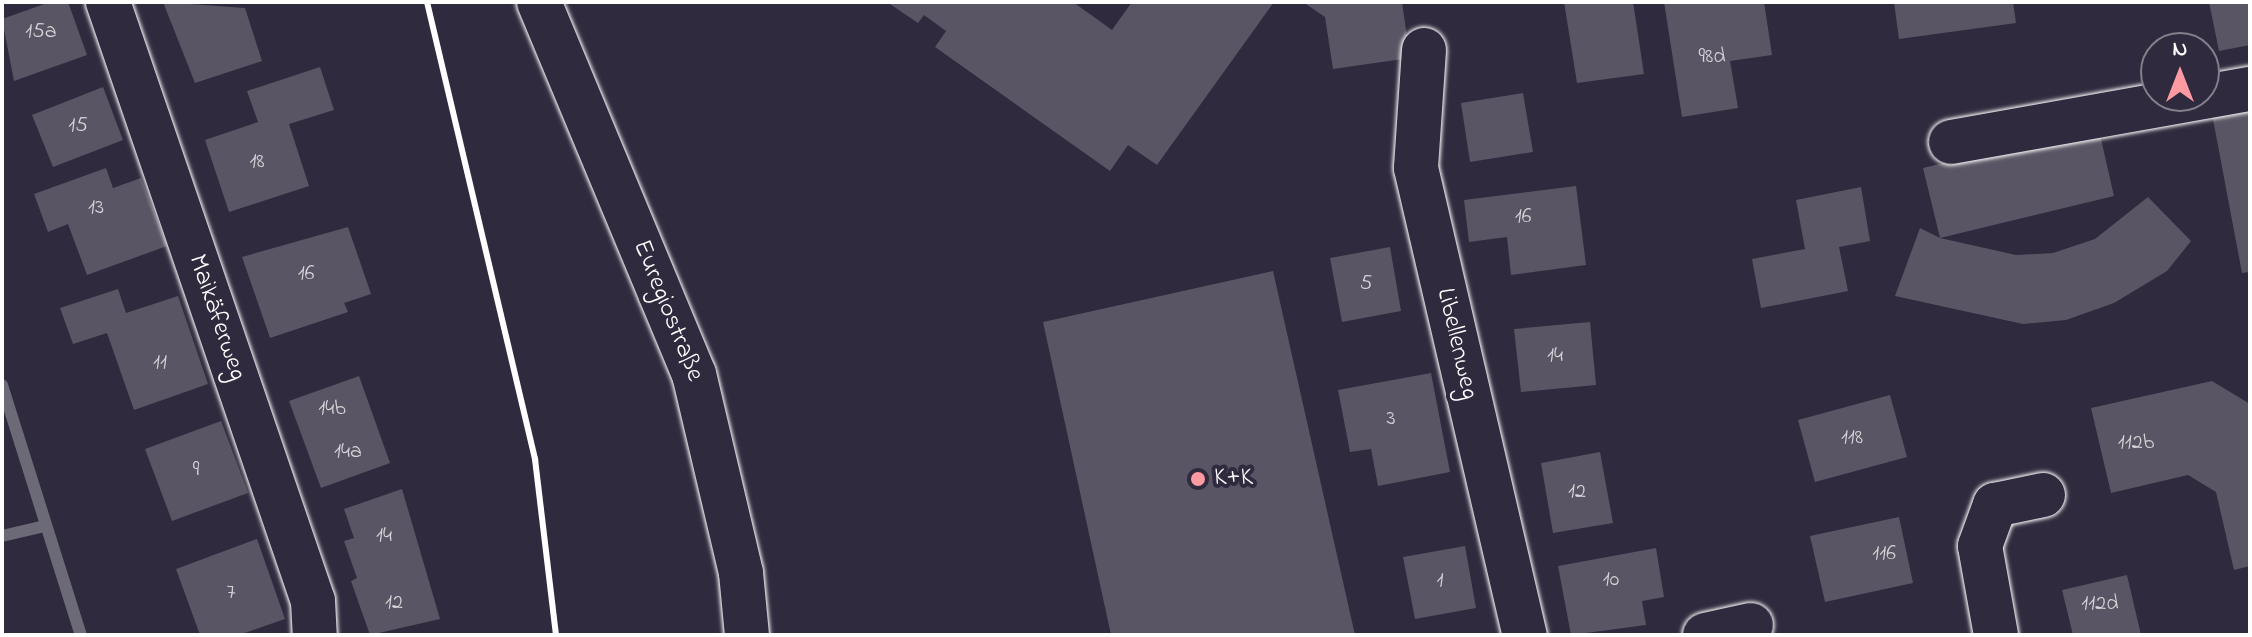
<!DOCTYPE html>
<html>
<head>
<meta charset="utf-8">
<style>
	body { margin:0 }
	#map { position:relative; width:2252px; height:637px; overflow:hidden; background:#2f2a3d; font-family:"Indie Flower",sans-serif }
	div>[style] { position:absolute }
	.stream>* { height:12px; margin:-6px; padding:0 6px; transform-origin:6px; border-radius:6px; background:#6d6a77 }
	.building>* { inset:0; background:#595564 }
	.roads { filter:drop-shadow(0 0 2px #fff) drop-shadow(0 0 2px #fff) }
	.minor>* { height:44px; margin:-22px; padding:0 22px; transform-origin:22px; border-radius:22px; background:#2f2a3d }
	.major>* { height:44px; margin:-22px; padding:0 22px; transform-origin:22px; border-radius:22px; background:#2f2a3d }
	.rail>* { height:6px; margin:-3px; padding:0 3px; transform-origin:3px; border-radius:3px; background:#fff }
	.dots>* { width:22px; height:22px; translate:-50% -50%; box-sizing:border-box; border:4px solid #2f2a3d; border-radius:50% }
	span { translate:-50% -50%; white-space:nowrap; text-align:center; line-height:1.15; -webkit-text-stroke:8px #2f2a3d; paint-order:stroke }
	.number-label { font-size:22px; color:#d6d4d8 }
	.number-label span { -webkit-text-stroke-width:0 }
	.street-label { font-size:26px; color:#fff }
	.poi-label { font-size:26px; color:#fff }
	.left { translate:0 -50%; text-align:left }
	.frame { position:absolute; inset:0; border:4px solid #fff; pointer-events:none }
	.north { position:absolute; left:2140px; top:32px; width:80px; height:80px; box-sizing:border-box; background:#2f2a3d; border:2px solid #827f8b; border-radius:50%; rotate:0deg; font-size:22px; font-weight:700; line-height:32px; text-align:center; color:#fff }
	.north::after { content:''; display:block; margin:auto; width:28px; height:36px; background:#ff9aa2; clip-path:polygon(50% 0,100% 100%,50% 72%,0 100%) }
</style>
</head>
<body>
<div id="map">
	<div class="stream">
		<div style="left:2px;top:385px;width:262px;rotate:72.5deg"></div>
		<div style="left:2px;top:536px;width:44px;rotate:-13.1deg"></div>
	</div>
	<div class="building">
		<div style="clip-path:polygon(50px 2px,68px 2px,87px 55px,14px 81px,2px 19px)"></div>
		<div style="clip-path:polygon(163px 2px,245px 8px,262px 61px,195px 83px)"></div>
		<div style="clip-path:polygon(887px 2px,1073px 2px,1112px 30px,1132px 2px,1274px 2px,1157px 165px,1128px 145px,1110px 171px,935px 47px,946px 31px,924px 15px,918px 23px)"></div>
		<div style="clip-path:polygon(1303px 2px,1402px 2px,1410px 58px,1333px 69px,1325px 17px)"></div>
		<div style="clip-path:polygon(1564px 2px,1633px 2px,1644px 74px,1577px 83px)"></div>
		<div style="clip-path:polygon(1664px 2px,1764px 2px,1772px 55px,1730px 61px,1738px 108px,1682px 117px)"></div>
		<div style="clip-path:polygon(1894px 2px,2013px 2px,2016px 23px,1899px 39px)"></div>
		<div style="clip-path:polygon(2209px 2px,2250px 2px,2250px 45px,2219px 51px)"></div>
		<div style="clip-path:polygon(320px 67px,334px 110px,289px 124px,309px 186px,229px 212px,205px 140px,258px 122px,247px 91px)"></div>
		<div style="clip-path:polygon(103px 87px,123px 140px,53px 167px,32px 115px)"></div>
		<div style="clip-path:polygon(1523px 93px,1533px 152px,1470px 162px,1461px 103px)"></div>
		<div style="clip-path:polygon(2250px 107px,2250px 272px,2242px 273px,2212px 114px)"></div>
		<div style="clip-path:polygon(2098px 126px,2114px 196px,1940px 238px,2016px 255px,2053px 253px,2095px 239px,2148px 197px,2191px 241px,2167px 271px,2114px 303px,2066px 320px,2023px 324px,1895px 296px,1920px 228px,1940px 238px,1923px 168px)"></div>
		<div style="clip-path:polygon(106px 168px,113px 188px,141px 178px,167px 246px,87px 275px,68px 224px,48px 232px,34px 194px)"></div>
		<div style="clip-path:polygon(1576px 186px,1586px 265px,1511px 275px,1507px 237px,1469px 242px,1464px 200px)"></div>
		<div style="clip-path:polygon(1861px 187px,1870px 241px,1839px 247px,1848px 291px,1761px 308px,1752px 259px,1805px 249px,1796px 200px)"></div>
		<div style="clip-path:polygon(348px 227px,371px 294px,344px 303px,348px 312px,270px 338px,242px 257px)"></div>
		<div style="clip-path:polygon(1390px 247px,1401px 311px,1342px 322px,1330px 258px)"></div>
		<div style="clip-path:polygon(1273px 271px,1355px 635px,1111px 635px,1043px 322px)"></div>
		<div style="clip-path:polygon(118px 289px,126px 313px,178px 296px,208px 384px,134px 410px,107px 333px,73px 344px,60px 308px)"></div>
		<div style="clip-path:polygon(1590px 322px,1596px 385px,1521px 392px,1514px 329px)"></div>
		<div style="clip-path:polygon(1431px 373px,1450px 472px,1378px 486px,1371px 449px,1350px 452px,1338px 390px)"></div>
		<div style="clip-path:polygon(359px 376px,390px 463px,321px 488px,289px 401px)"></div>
		<div style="clip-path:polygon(2212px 381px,2250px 404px,2250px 566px,2234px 570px,2216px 492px,2188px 475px,2111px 493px,2091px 408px)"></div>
		<div style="clip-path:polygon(1890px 395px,1907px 457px,1815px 482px,1798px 420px)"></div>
		<div style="clip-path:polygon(221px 421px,248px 493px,172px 521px,145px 449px)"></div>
		<div style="clip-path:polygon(1600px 452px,1613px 523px,1553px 533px,1541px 463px)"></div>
		<div style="clip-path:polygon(402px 489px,440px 619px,370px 635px,351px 581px,357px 578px,344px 541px,354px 538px,344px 509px)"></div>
		<div style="clip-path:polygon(1899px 517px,1913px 583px,1825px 602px,1810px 536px)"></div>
		<div style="clip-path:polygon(257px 539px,285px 619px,239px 635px,200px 635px,176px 569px)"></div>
		<div style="clip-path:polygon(1465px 546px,1476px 608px,1415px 619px,1403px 557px)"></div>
		<div style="clip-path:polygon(1656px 548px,1664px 597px,1642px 601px,1646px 625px,1571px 635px,1558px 566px)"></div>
		<div style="clip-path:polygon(2127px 575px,2141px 635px,2073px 635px,2062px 590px)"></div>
	</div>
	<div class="roads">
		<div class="minor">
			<div style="left:108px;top:2px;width:633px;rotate:71.11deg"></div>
			<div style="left:313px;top:601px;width:34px;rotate:87deg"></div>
			<div style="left:1424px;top:50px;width:118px;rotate:93.9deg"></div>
			<div style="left:1416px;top:168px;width:480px;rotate:76.9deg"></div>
			<div style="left:1951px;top:142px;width:304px;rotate:-10.1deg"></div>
			<div style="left:1705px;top:635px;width:47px;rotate:-12.3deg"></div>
			<div style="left:1996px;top:635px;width:90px;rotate:-100.2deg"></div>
			<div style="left:1980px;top:546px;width:44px;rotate:-69.9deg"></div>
			<div style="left:1995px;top:505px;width:49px;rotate:-11.8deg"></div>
		</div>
		<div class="major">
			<div style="left:539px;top:2px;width:403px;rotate:67.4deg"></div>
			<div style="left:694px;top:374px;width:204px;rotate:76.7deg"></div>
			<div style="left:741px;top:573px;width:62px;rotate:84.5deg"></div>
		</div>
	</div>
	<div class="rail">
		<div style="left:427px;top:2px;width:470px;rotate:76.7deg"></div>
		<div style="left:535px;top:459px;width:177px;rotate:83.2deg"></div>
	</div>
	<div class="dots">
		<div style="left:1198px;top:479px;background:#ff9aa2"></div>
	</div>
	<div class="number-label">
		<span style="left:41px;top:33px">15a</span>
		<span style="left:1712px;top:58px">98d</span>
		<span style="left:78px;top:127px">15</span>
		<span style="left:257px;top:163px">18</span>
		<span style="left:96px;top:209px">13</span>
		<span style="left:1523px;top:218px">16</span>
		<span style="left:306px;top:275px">16</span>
		<span style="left:1366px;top:285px">5</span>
		<span style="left:1555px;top:357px">14</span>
		<span style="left:160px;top:364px">11</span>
		<span style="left:332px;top:410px">14b</span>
		<span style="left:1391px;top:420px">3</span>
		<span style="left:1852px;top:439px">118</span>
		<span style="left:2136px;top:444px">112b</span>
		<span style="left:348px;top:453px">14a</span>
		<span style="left:196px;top:471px">9</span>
		<span style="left:1577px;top:493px">12</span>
		<span style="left:384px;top:537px">14</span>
		<span style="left:1884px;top:555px">116</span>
		<span style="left:1611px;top:581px">10</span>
		<span style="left:1440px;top:582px">1</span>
		<span style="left:231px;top:594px">7</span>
		<span style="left:394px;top:604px">12</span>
		<span style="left:2100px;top:605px">112d</span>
	</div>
	<div class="street-label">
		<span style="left:667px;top:311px;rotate:68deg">Euregiostraße</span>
		<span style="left:216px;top:318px;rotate:71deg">Maikäferweg</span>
		<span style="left:1456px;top:344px;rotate:77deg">Libellenweg</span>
	</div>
	<div class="poi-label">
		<span class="left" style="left:1214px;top:479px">K+K</span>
	</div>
	<div class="frame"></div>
	<div class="north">N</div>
</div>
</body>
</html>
